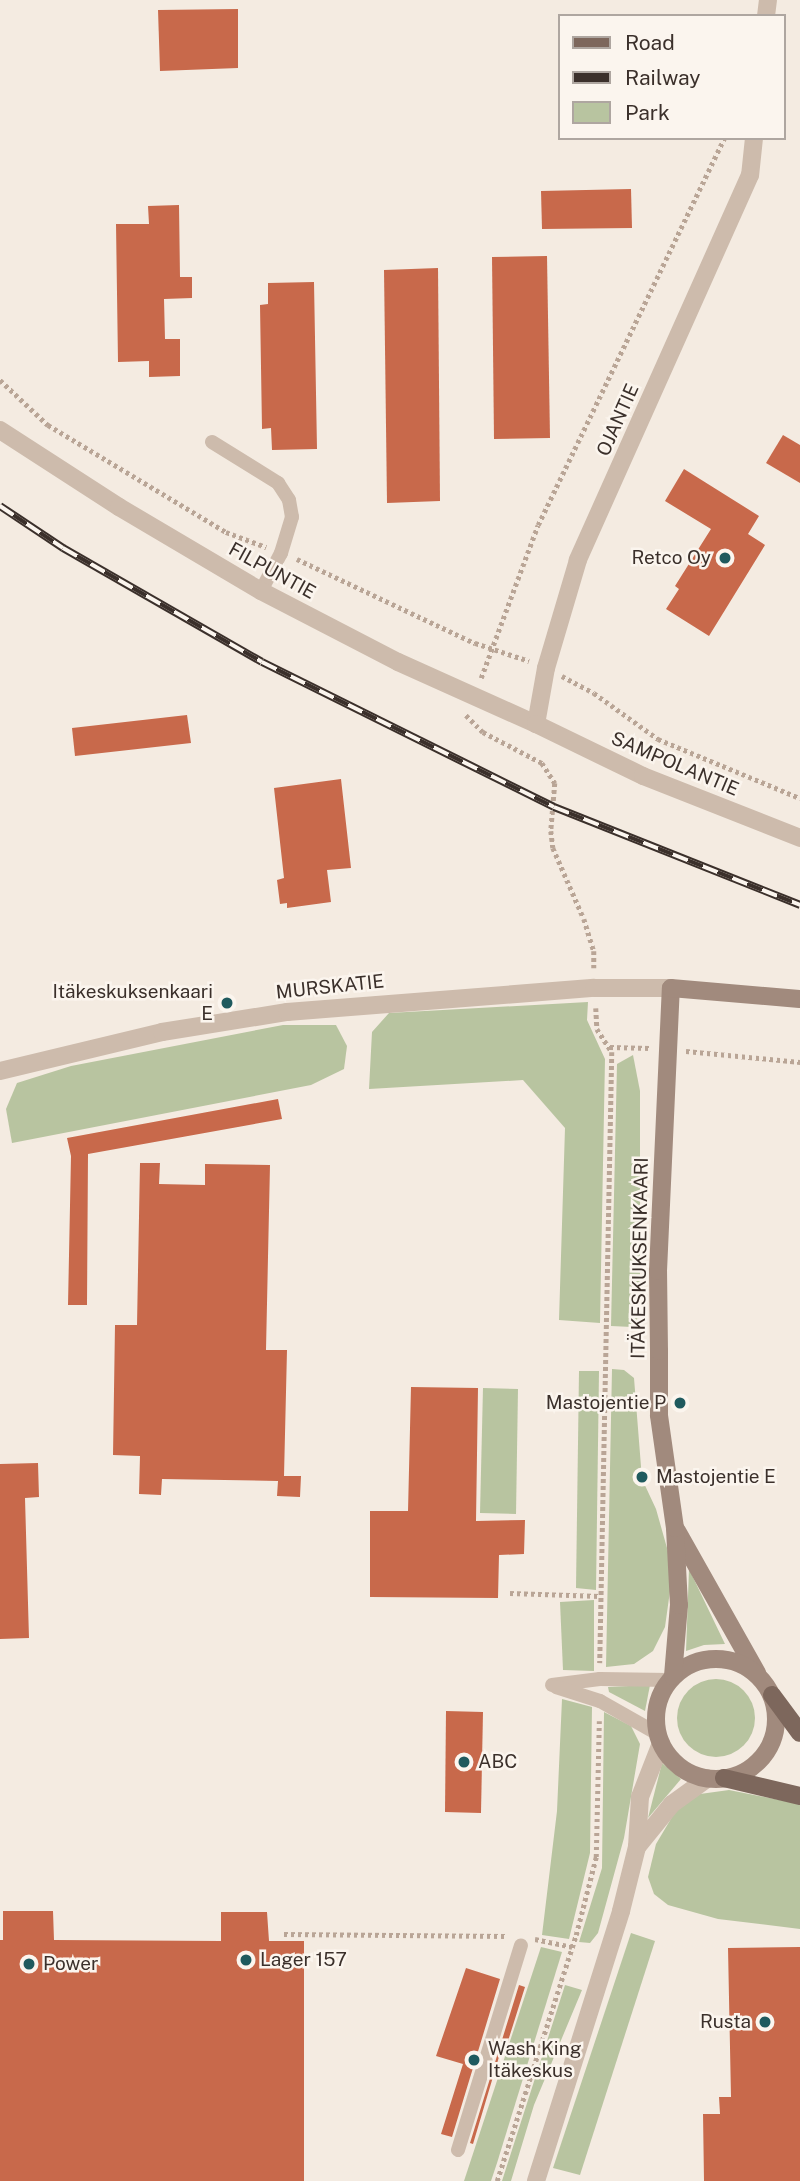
<!DOCTYPE html>
<html>
<head>
<meta charset="utf-8">
<style>
	body { margin:0 }
	#map { position:relative; width:800px; height:2181px; overflow:hidden; background:#f4ebe1; font-family:"Public Sans",sans-serif }
	div>[style] { position:absolute }
	.green>* { inset:0; background:#b8c4a0 }
	.round { border-radius:50% }
	.building>* { inset:0; background:#c8694b }
	.path>* { height:4.5px; margin-top:-2.25px; transform-origin:0; background:repeating-linear-gradient(90deg,#b9a596 0 3.5px,transparent 0 7px) }
	.service>* { height:14px; margin:-7px; padding:0 7px; transform-origin:7px; border-radius:7px; background:#cdbbac }
	.minor>* { height:18px; margin:-9px; padding:0 9px; transform-origin:9px; border-radius:9px; background:#cdbbac }
	.tertiary>* { height:18px; margin:-9px; padding:0 9px; transform-origin:9px; border-radius:9px; background:#cdbbac }
	.secondary>* { height:18px; margin:-9px; padding:0 9px; transform-origin:9px; border-radius:9px; background:#a18a7d }
	.secondary>.ring { margin:-9px; padding:0; box-sizing:content-box; background:none; border:18px solid #a18a7d; border-radius:50% }
	.primary>* { height:18px; margin:-9px; padding:0 9px; transform-origin:9px; border-radius:9px; background:#7d675c }
	.rail>* { height:8px; margin-top:-4px; transform-origin:0; background:repeating-linear-gradient(90deg,#fbf5ee 0 16px,#3b302b 0 32px); box-sizing:border-box; border-block:2px solid #3b302b }
	.dots>* { width:19px; height:19px; translate:-50% -50%; box-sizing:border-box; border:4px solid #fbf5ee; border-radius:50% }
	span { translate:-50% -50%; white-space:nowrap; text-align:center; line-height:1.15; -webkit-text-stroke:5px #fbf5ee; paint-order:stroke }
	.street-label { font-size:19px; color:#3b302b }
	.poi-label { font-size:19px; color:#3b302b }
	.right { translate:-100% -50%; text-align:right }
	.left { translate:0 -50%; text-align:left }
	.legend { position:absolute; left:558px; top:14px; width:228px; height:126px; box-sizing:border-box; background:#fbf5ee; border:2px solid #aea6a0; margin:0; padding:9px 12px; list-style:none; font-size:21px; color:#3b302b }
	.legend li { display:flex; align-items:center; gap:14px; height:35px }
	.legend b { width:35px; border:2px solid #aea6a0 }
</style>
</head>
<body>
<div id="map">
	<div class="green">
		<div style="clip-path:polygon(588px 1002px,587px 1020px,605px 1059px,600px 1323px,559px 1320px,565px 1128px,523px 1080px,369px 1089px,372px 1032px,389px 1013px)"></div>
		<div style="clip-path:polygon(283px 1025px,336px 1025px,347px 1046px,344px 1069px,311px 1085px,12px 1143px,6px 1109px,17px 1083px,71px 1066px)"></div>
		<div style="clip-path:polygon(633px 1055px,640px 1091px,640px 1314px,632px 1327px,611px 1326px,617px 1064px)"></div>
		<div style="clip-path:polygon(612px 1369px,624px 1370px,634px 1378px,642px 1479px,656px 1509px,669px 1555px,670px 1591px,665px 1627px,653px 1651px,634px 1664px,606px 1667px)"></div>
		<div style="clip-path:polygon(579px 1371px,599px 1371px,596px 1590px,576px 1588px)"></div>
		<div style="clip-path:polygon(483px 1388px,518px 1389px,516px 1514px,480px 1513px)"></div>
		<div style="clip-path:polygon(689px 1569px,725px 1644px,704px 1645px,686px 1651px)"></div>
		<div style="clip-path:polygon(594px 1600px,594px 1671px,563px 1670px,560px 1602px)"></div>
		<div class="round" style="left:677px;top:1679px;width:78px;height:78px"></div>
		<div style="clip-path:polygon(650px 1685px,645px 1711px,609px 1692px,608px 1687px)"></div>
		<div style="clip-path:polygon(562px 1699px,592px 1707px,590px 1853px,569px 1939px,542px 1935px,557px 1811px)"></div>
		<div style="clip-path:polygon(604px 1712px,631px 1726px,640px 1744px,624px 1838px,598px 1933px,590px 1943px,579px 1942px,602px 1868px)"></div>
		<div style="clip-path:polygon(662px 1763px,681px 1779px,648px 1818px)"></div>
		<div style="clip-path:polygon(729px 1790px,800px 1804px,800px 1929px,718px 1919px,668px 1905px,654px 1894px,648px 1877px,656px 1844px,675px 1812px,700px 1794px)"></div>
		<div style="clip-path:polygon(631px 1933px,655px 1941px,580px 2175px,553px 2168px)"></div>
		<div style="clip-path:polygon(541px 1947px,562px 1952px,497px 2163px,491px 2181px,464px 2181px)"></div>
		<div style="clip-path:polygon(565px 1985px,582px 1990px,534px 2105px,511px 2181px,502px 2181px)"></div>
	</div>
	<div class="building">
		<div style="clip-path:polygon(238px 9px,238px 68px,160px 71px,158px 10px)"></div>
		<div style="clip-path:polygon(631px 189px,632px 228px,542px 229px,541px 191px)"></div>
		<div style="clip-path:polygon(179px 205px,180px 277px,192px 277px,192px 298px,164px 299px,165px 339px,180px 339px,180px 376px,149px 377px,149px 361px,118px 362px,116px 224px,149px 224px,148px 206px)"></div>
		<div style="clip-path:polygon(547px 256px,550px 438px,494px 439px,492px 257px)"></div>
		<div style="clip-path:polygon(438px 268px,440px 501px,387px 503px,384px 270px)"></div>
		<div style="clip-path:polygon(314px 282px,317px 449px,272px 450px,271px 428px,262px 429px,260px 305px,268px 304px,268px 283px)"></div>
		<div style="clip-path:polygon(783px 435px,800px 445px,800px 483px,766px 463px)"></div>
		<div style="clip-path:polygon(684px 469px,759px 516px,748px 534px,765px 545px,709px 636px,666px 609px,679px 589px,675px 586px,711px 529px,665px 501px)"></div>
		<div style="clip-path:polygon(187px 715px,191px 743px,75px 756px,72px 728px)"></div>
		<div style="clip-path:polygon(341px 779px,351px 868px,327px 870px,331px 902px,287px 908px,287px 903px,280px 904px,277px 880px,284px 878px,274px 788px)"></div>
		<div style="clip-path:polygon(278px 1099px,282px 1119px,88px 1154px,87px 1305px,68px 1305px,71px 1156px,67px 1138px)"></div>
		<div style="clip-path:polygon(140px 1163px,160px 1163px,159px 1184px,205px 1185px,205px 1164px,270px 1165px,266px 1350px,287px 1350px,284px 1476px,301px 1476px,300px 1497px,277px 1496px,278px 1481px,162px 1479px,161px 1495px,139px 1494px,140px 1456px,113px 1455px,115px 1325px,137px 1325px)"></div>
		<div style="clip-path:polygon(411px 1387px,478px 1388px,476px 1521px,525px 1520px,524px 1554px,499px 1555px,498px 1598px,370px 1597px,370px 1511px,408px 1511px)"></div>
		<div style="clip-path:polygon(38px 1463px,39px 1497px,25px 1498px,29px 1638px,0 1639px,0 1464px)"></div>
		<div style="clip-path:polygon(446px 1711px,483px 1712px,481px 1813px,445px 1812px)"></div>
		<div style="clip-path:polygon(3px 1911px,53px 1911px,54px 1940px,221px 1941px,221px 1912px,267px 1912px,269px 1941px,304px 1941px,304px 2181px,0 2181px,0 1940px,3px 1940px)"></div>
		<div style="clip-path:polygon(800px 1947px,800px 2181px,704px 2181px,703px 2114px,720px 2114px,719px 2097px,731px 2097px,728px 1948px)"></div>
		<div style="clip-path:polygon(466px 1968px,500px 1979px,452px 2137px,441px 2134px,463px 2064px,436px 2056px)"></div>
		<div style="clip-path:polygon(519px 1985px,525px 1987px,508px 2041px,504px 2040px,473px 2144px,470px 2143px)"></div>
	</div>
	<div class="path">
		<div style="left:0;top:380px;width:66px;rotate:43.2deg"></div>
		<div style="left:48px;top:425px;width:208px;rotate:31deg"></div>
		<div style="left:226px;top:532px;width:43px;rotate:20.6deg"></div>
		<div style="left:297px;top:559px;width:197px;rotate:25.3deg"></div>
		<div style="left:475px;top:643px;width:57px;rotate:18.4deg"></div>
		<div style="left:562px;top:676px;width:36px;rotate:28deg"></div>
		<div style="left:594px;top:693px;width:79px;rotate:35.7deg"></div>
		<div style="left:658px;top:739px;width:154px;rotate:22.6deg"></div>
		<div style="left:481px;top:678px;width:163px;rotate:-69.6deg"></div>
		<div style="left:538px;top:525px;width:429px;rotate:-64.3deg"></div>
		<div style="left:466px;top:715px;width:24px;rotate:45deg"></div>
		<div style="left:483px;top:732px;width:67px;rotate:27.7deg"></div>
		<div style="left:542px;top:763px;width:24px;rotate:57deg"></div>
		<div style="left:555px;top:783px;width:48px;rotate:94.8deg"></div>
		<div style="left:551px;top:831px;width:17px;rotate:83deg"></div>
		<div style="left:553px;top:848px;width:77px;rotate:66.4deg"></div>
		<div style="left:584px;top:919px;width:34px;rotate:73deg"></div>
		<div style="left:594px;top:951px;width:17px;rotate:90deg"></div>
		<div style="left:596px;top:1008px;width:21px;rotate:87deg"></div>
		<div style="left:597px;top:1029px;width:27px;rotate:57deg"></div>
		<div style="left:612px;top:1052px;width:611px;rotate:91.13deg"></div>
		<div style="left:610px;top:1047px;width:40px;rotate:1.4deg"></div>
		<div style="left:686px;top:1051px;width:115px;rotate:5.5deg"></div>
		<div style="left:510px;top:1593px;width:90px;rotate:1.9deg"></div>
		<div style="left:284px;top:1934px;width:222px;rotate:0.5deg"></div>
		<div style="left:535px;top:1939px;width:38px;rotate:12deg"></div>
		<div style="left:497px;top:2181px;width:258px;rotate:-72.2deg"></div>
		<div style="left:576px;top:1935px;width:81px;rotate:-75.6deg"></div>
		<div style="left:596px;top:1857px;width:136px;rotate:-88.7deg"></div>
	</div>
	<div class="service">
		<div style="left:212px;top:442px;width:78px;rotate:31.8deg"></div>
		<div style="left:278px;top:483px;width:20px;rotate:57deg"></div>
		<div style="left:289px;top:500px;width:17px;rotate:80deg"></div>
		<div style="left:292px;top:517px;width:38px;rotate:107deg"></div>
		<div style="left:281px;top:553px;width:43px;rotate:117.8deg"></div>
		<div style="left:552px;top:1685px;width:48px;rotate:-7.1deg"></div>
		<div style="left:600px;top:1679px;width:69px;rotate:0.8deg"></div>
		<div style="left:556px;top:1687px;width:46px;rotate:17.7deg"></div>
		<div style="left:600px;top:1701px;width:67px;rotate:29.6deg"></div>
		<div style="left:458px;top:2150px;width:214px;rotate:-72.9deg"></div>
	</div>
	<div class="minor">
		<div style="left:0;top:430px;width:142px;rotate:32.9deg"></div>
		<div style="left:119px;top:507px;width:165px;rotate:30.6deg"></div>
		<div style="left:261px;top:591px;width:154px;rotate:27.4deg"></div>
		<div style="left:398px;top:662px;width:151px;rotate:24.2deg"></div>
	</div>
	<div class="tertiary">
		<div style="left:766px;top:16px;width:16px;rotate:-83deg"></div>
		<div style="left:754px;top:138px;width:37px;rotate:96deg"></div>
		<div style="left:750px;top:175px;width:422px;rotate:114.1deg"></div>
		<div style="left:578px;top:560px;width:113px;rotate:106.5deg"></div>
		<div style="left:546px;top:668px;width:57px;rotate:100.1deg"></div>
		<div style="left:536px;top:724px;width:119px;rotate:25.9deg"></div>
		<div style="left:643px;top:776px;width:169px;rotate:21.5deg"></div>
		<div style="left:0;top:1071px;width:167px;rotate:-13.5deg"></div>
		<div style="left:162px;top:1032px;width:127px;rotate:-9.1deg"></div>
		<div style="left:287px;top:1012px;width:308px;rotate:-4.5deg"></div>
		<div style="left:594px;top:988px;width:77px"></div>
		<div style="left:637px;top:1847px;width:55px;rotate:-50.9deg"></div>
		<div style="left:672px;top:1804px;width:44px;rotate:-35.8deg"></div>
		<div style="left:536px;top:2181px;width:283px;rotate:-72.5deg"></div>
		<div style="left:621px;top:1911px;width:66px;rotate:-76deg"></div>
		<div style="left:637px;top:1847px;width:50px;rotate:-86.6deg"></div>
		<div style="left:640px;top:1797px;width:58px;rotate:-68.7deg"></div>
	</div>
	<div class="secondary">
		<div style="left:677px;top:1531px;width:163px;rotate:60.6deg"></div>
		<div class="ring" style="left:656px;top:1659px;width:102px;height:102px"></div>
		<div style="left:673px;top:1676px;width:71px;rotate:-85.2deg"></div>
		<div style="left:679px;top:1605px;width:77px;rotate:-93deg"></div>
		<div style="left:675px;top:1528px;width:114px;rotate:-98.1deg"></div>
		<div style="left:659px;top:1415px;width:64px;rotate:-90deg"></div>
		<div style="left:659px;top:1351px;width:80px;rotate:-90.7deg"></div>
		<div style="left:658px;top:1271px;width:283px;rotate:-87.4deg"></div>
		<div style="left:671px;top:988px;width:129px;rotate:4.9deg"></div>
	</div>
	<div class="primary">
		<div style="left:772px;top:1695px;width:47px;rotate:53.6deg"></div>
		<div style="left:724px;top:1778px;width:78px;rotate:13.3deg"></div>
	</div>
	<div class="rail">
		<div style="left:0;top:506px;width:76px;rotate:33.7deg"></div>
		<div style="left:63px;top:548px;width:229px;rotate:29.8deg"></div>
		<div style="left:262px;top:662px;width:326px;rotate:26.4deg"></div>
		<div style="left:554px;top:807px;width:265px;rotate:21.7deg"></div>
	</div>
	<div class="dots">
		<div style="left:725px;top:558px;background:#1f5a5e"></div>
		<div style="left:227px;top:1003px;background:#1f5a5e"></div>
		<div style="left:680px;top:1403px;background:#1f5a5e"></div>
		<div style="left:642px;top:1477px;background:#1f5a5e"></div>
		<div style="left:464px;top:1762px;background:#1f5a5e"></div>
		<div style="left:246px;top:1960px;background:#1f5a5e"></div>
		<div style="left:29px;top:1964px;background:#1f5a5e"></div>
		<div style="left:765px;top:2022px;background:#1f5a5e"></div>
		<div style="left:474px;top:2060px;background:#1f5a5e"></div>
	</div>
	<div class="street-label">
		<span style="left:618px;top:420px;rotate:-66deg">OJANTIE</span>
		<span style="left:272px;top:571px;rotate:29deg">FILPUNTIE</span>
		<span style="left:675px;top:764px;rotate:23deg">SAMPOLANTIE</span>
		<span style="left:330px;top:987px;rotate:-6deg">MURSKATIE</span>
		<span style="left:640px;top:1258px;rotate:-89deg">ITÄKESKUKSENKAARI</span>
	</div>
	<div class="poi-label">
		<span class="right" style="left:711px;top:558px">Retco Oy</span>
		<span class="right" style="left:213px;top:1003px">Itäkeskuksenkaari<br>E</span>
		<span class="right" style="left:666px;top:1403px">Mastojentie P</span>
		<span class="left" style="left:656px;top:1477px">Mastojentie E</span>
		<span class="left" style="left:478px;top:1762px">ABC</span>
		<span class="left" style="left:260px;top:1960px">Lager 157</span>
		<span class="left" style="left:43px;top:1964px">Power</span>
		<span class="right" style="left:751px;top:2022px">Rusta</span>
		<span class="left" style="left:488px;top:2060px">Wash King<br>Itäkeskus</span>
	</div>
	<ul class="legend">
	<li><b style="height:9px;background:#7d675c"></b>Road</li>
	<li><b style="height:9px;background:#3b302b"></b>Railway</li>
	<li><b style="height:19px;background:#b8c4a0"></b>Park</li>
	</ul>
</div>
</body>
</html>
